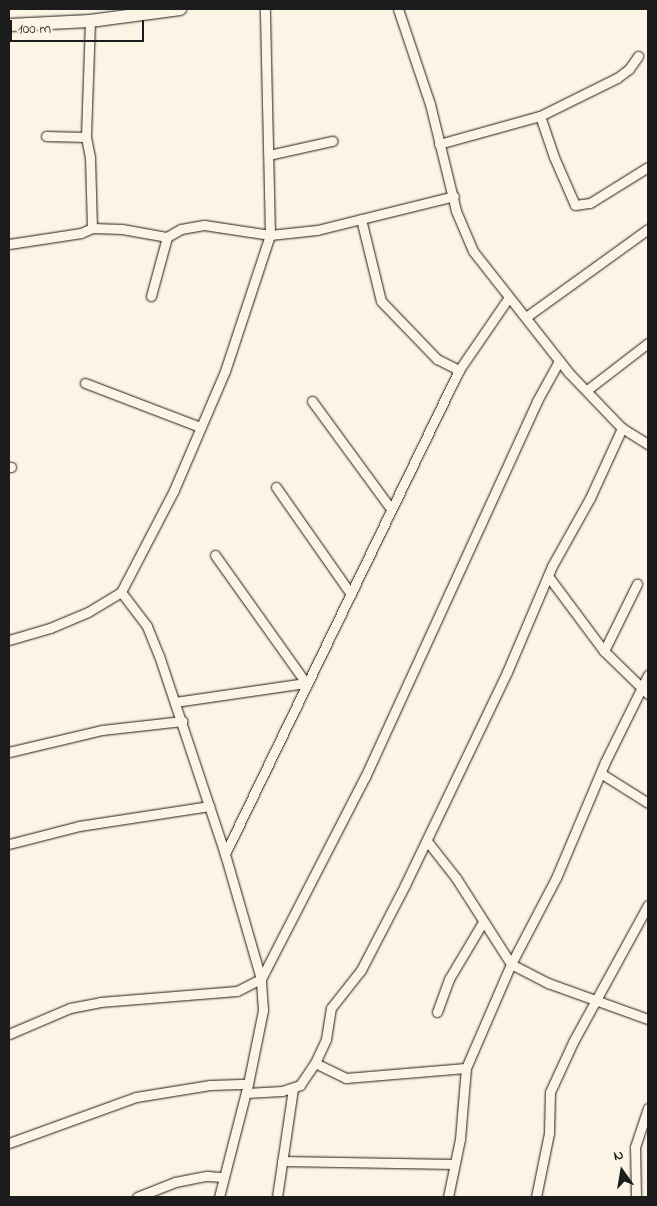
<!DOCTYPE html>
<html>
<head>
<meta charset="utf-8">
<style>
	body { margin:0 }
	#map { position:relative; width:657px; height:1206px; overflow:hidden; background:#fcf5e5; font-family:"Indie Flower",sans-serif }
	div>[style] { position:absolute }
	.roads { filter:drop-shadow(0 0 1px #1c1c1c) drop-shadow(0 0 1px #1c1c1c) }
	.street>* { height:9px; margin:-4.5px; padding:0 4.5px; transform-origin:4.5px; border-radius:4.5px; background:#fcf5e5 }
	.secondary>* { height:12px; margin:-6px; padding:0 6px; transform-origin:6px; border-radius:6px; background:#fcf5e5 }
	span { translate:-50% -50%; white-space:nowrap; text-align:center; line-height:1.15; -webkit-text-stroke:5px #fcf5e5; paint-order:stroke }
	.frame { position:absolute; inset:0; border:10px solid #1c1c1c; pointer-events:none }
	.north { position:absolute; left:597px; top:1146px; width:50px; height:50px; -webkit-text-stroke:4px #fcf5e5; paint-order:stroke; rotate:347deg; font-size:14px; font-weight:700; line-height:20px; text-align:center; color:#1c1c1c }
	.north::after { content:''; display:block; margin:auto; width:18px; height:22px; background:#1c1c1c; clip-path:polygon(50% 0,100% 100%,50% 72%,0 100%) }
	.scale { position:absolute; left:10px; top:20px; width:134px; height:22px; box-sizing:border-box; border:2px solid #1c1c1c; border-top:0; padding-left:6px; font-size:15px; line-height:18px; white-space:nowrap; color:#1c1c1c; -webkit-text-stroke:4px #fcf5e5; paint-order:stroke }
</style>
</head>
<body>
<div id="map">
	<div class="roads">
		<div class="street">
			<div style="left:398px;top:9px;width:100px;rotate:71.4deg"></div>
			<div style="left:430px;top:104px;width:110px;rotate:76.3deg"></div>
			<div style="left:456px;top:211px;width:43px;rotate:67deg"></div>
			<div style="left:473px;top:251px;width:155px;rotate:51.8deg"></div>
			<div style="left:569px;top:373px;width:76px;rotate:46.1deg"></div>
			<div style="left:622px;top:428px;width:31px;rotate:32deg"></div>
			<div style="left:90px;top:21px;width:116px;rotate:92deg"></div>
			<div style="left:86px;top:137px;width:20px;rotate:79deg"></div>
			<div style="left:90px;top:157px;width:71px;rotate:88.4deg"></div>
			<div style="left:92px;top:228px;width:30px;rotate:2deg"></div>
			<div style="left:122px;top:229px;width:46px;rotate:10.1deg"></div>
			<div style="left:167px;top:237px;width:16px;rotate:-30deg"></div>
			<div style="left:181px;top:229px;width:23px;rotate:-10deg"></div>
			<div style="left:204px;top:225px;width:67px;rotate:8.6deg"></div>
			<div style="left:270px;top:235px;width:47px;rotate:-6.1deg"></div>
			<div style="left:317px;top:230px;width:141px;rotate:-13.9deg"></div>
			<div style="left:540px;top:116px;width:43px;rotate:71.1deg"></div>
			<div style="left:554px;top:157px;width:52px;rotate:66.4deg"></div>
			<div style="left:575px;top:205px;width:15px;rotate:-8deg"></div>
			<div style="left:590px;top:203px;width:68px;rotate:-31.8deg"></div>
			<div style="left:46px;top:136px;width:40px;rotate:1.4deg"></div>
			<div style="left:439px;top:144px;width:105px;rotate:-15.5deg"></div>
			<div style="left:540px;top:116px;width:86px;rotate:-26.3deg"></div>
			<div style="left:617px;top:78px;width:15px;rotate:-37deg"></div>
			<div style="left:629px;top:69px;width:16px;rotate:-55deg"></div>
			<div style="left:269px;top:155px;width:65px;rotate:-12.5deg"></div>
			<div style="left:361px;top:219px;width:84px;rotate:76.3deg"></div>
			<div style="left:381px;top:301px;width:81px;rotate:46deg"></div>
			<div style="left:437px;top:359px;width:25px;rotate:27deg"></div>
			<div style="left:9px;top:244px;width:73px;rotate:-8.7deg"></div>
			<div style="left:81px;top:233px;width:12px;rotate:-24deg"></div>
			<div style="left:151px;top:296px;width:61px;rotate:-74.8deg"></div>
			<div style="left:526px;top:317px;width:150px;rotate:-35.8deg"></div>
			<div style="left:85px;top:383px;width:123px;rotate:20.9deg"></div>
			<div style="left:587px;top:390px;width:77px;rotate:-37.6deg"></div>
			<div style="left:312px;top:401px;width:134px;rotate:53.8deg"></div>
			<div style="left:9px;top:467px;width:2px"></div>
			<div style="left:276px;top:487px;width:131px;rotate:55deg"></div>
			<div style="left:548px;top:576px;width:94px;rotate:53.3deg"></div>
			<div style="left:604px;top:651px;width:62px;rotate:44.3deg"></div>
			<div style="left:9px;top:640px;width:43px;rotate:-16.3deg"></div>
			<div style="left:50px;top:628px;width:41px;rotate:-22.8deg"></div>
			<div style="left:88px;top:612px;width:39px;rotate:-31deg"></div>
			<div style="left:604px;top:651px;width:75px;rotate:-63.8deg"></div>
			<div style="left:175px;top:702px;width:132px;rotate:-8.3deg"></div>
			<div style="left:306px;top:683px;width:157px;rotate:-125.4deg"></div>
			<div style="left:9px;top:752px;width:96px;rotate:-13.3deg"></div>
			<div style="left:102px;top:730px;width:81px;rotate:-6.4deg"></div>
			<div style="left:602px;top:774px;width:54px;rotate:32.2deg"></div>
			<div style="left:427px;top:841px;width:47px;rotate:51.9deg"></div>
			<div style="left:456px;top:878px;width:102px;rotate:57.4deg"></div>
			<div style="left:511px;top:964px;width:42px;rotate:27.2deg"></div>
			<div style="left:548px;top:983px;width:106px;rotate:19.8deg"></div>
			<div style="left:9px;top:844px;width:72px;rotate:-14.4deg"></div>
			<div style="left:79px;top:826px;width:132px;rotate:-8.7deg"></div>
			<div style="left:225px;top:854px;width:209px;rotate:-108.4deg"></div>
			<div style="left:159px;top:656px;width:32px;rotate:-112deg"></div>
			<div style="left:147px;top:626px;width:43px;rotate:-127.4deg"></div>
			<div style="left:121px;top:592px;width:115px;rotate:-62.5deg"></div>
			<div style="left:174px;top:490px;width:129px;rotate:-66.8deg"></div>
			<div style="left:225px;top:371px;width:143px;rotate:-71.7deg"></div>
			<div style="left:270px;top:235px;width:226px;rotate:-91.3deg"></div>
			<div style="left:437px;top:1012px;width:35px;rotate:-70deg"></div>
			<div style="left:449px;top:979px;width:66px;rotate:-59.2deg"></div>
			<div style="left:9px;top:1034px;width:66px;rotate:-23.1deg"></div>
			<div style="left:70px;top:1008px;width:31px;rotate:-11deg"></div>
			<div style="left:100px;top:1002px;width:137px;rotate:-4.6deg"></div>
			<div style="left:237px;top:991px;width:27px;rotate:-27deg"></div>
			<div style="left:261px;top:979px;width:227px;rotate:-62.8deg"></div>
			<div style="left:365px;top:777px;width:413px;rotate:-65.4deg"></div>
			<div style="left:537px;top:401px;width:46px;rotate:-61.2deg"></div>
			<div style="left:315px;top:1063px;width:34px;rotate:26deg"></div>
			<div style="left:346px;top:1078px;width:120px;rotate:-4.8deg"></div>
			<div style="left:246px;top:1093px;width:36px;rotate:-3deg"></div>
			<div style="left:282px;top:1091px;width:19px;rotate:-18deg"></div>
			<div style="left:300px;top:1085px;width:27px;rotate:-56deg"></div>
			<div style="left:315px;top:1063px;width:26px;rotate:-65deg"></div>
			<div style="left:326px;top:1039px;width:31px;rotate:-81deg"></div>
			<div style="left:331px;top:1008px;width:48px;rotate:-51.7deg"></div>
			<div style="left:361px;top:970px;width:96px;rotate:-62.6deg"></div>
			<div style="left:405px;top:885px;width:236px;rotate:-64.4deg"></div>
			<div style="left:507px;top:672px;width:115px;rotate:-67deg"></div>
			<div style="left:552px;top:566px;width:78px;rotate:-60.8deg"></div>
			<div style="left:590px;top:498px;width:77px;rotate:-65.4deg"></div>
			<div style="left:9px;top:1143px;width:135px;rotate:-19.9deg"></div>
			<div style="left:136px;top:1097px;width:75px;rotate:-9.2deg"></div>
			<div style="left:210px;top:1085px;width:38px;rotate:-2deg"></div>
			<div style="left:282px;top:1161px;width:172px;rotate:1deg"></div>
			<div style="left:137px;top:1197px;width:41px;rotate:-21.5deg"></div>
			<div style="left:175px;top:1182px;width:33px;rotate:-11deg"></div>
			<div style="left:207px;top:1176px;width:16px;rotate:4deg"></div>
			<div style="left:219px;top:1197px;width:117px;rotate:-75.6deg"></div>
			<div style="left:248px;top:1084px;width:76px;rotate:-78.5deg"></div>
			<div style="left:263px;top:1010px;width:31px;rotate:-94deg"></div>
			<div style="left:261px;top:979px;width:130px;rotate:-106.1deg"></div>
			<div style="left:225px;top:854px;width:538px;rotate:-64.2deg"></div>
			<div style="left:459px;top:370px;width:88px;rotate:-55.6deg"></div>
			<div style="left:277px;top:1197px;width:110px;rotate:-81.6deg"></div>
			<div style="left:448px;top:1197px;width:59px;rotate:-78.3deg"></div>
			<div style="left:460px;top:1139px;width:71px;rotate:-85.2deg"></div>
			<div style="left:466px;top:1068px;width:113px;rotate:-66.6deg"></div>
			<div style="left:511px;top:964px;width:97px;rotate:-62.4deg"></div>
			<div style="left:556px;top:878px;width:126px;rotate:-67.1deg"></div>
			<div style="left:605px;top:762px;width:97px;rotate:-63.7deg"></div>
			<div style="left:536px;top:1197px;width:65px;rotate:-78.5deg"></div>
			<div style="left:549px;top:1133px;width:41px;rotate:-88.6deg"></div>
			<div style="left:550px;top:1092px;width:55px;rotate:-65.3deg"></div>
			<div style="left:573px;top:1042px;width:156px;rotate:-61.3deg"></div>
			<div style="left:636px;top:1197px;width:50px;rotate:-91.1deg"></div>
			<div style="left:635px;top:1147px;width:41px;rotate:-71.6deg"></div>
		</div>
		<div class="secondary">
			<div style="left:9px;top:25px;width:81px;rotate:-2.8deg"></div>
			<div style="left:90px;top:21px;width:91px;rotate:-7.6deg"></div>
		</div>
	</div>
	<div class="frame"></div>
	<div class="north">N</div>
	<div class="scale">100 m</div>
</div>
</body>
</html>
